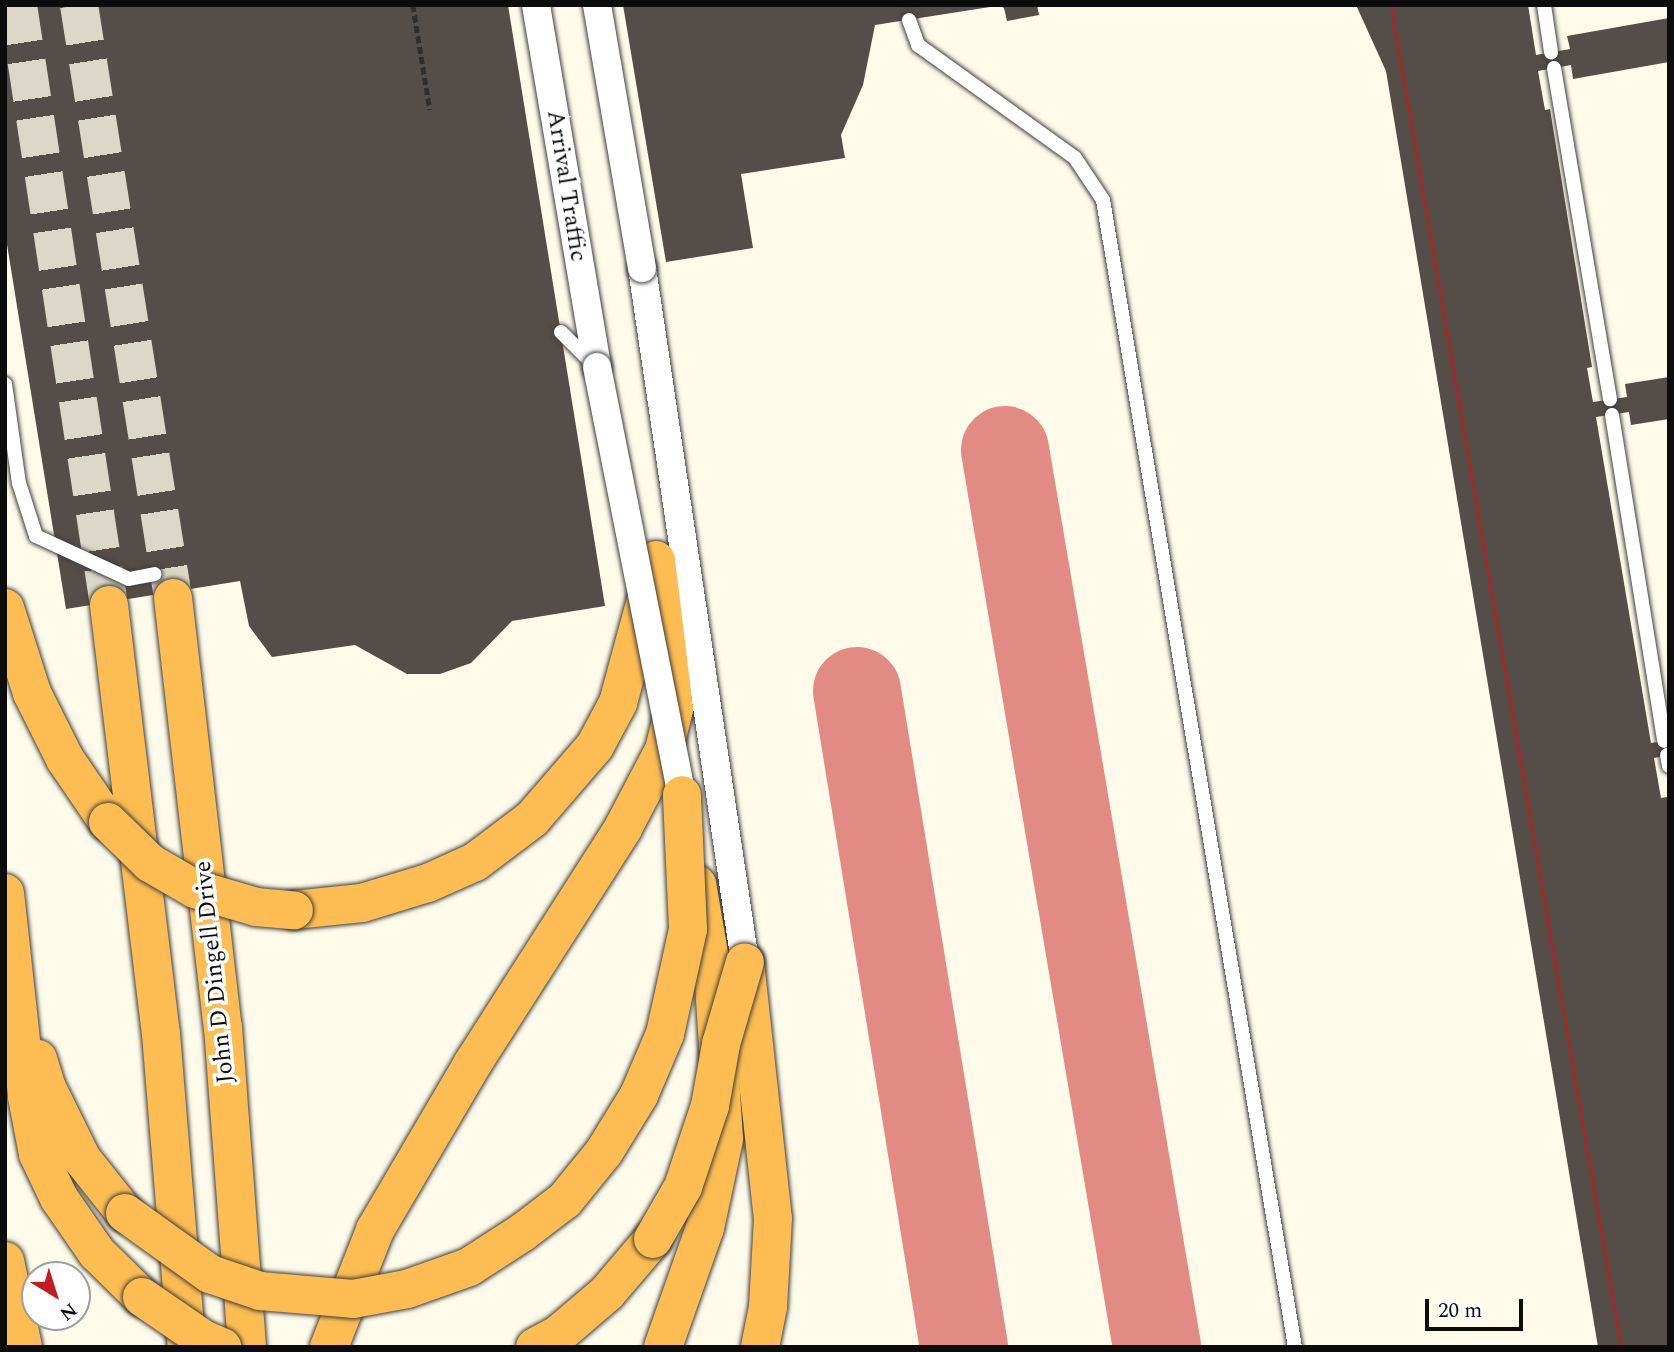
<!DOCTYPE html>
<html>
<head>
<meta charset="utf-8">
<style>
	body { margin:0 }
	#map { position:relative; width:1674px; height:1352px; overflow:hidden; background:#fffbea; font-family:Spectral,serif }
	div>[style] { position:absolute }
	.taxiway>* { height:88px; margin:-44px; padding:0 44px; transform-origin:44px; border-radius:44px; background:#e28b85 }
	.building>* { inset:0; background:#554d47 }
	.trunk-tunnel>* { height:38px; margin-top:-19px; transform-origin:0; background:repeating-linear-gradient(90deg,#dbd7c9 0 38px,transparent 0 57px) }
	.path>* { height:4.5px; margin-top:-2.25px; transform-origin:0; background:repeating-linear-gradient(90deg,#2e2e2e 0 7px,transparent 0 10.5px) }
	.roads { filter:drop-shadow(0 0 2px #3f3f3f) drop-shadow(0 0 2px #3f3f3f) }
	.service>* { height:14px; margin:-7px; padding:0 7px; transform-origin:7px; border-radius:7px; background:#fff }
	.minor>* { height:28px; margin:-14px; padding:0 14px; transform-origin:14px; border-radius:14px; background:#fff }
	.trunk>* { height:38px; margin:-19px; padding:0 19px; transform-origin:19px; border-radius:19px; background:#febd52 }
	.tram>* { height:2px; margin:-1px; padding:0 1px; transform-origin:1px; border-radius:1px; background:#c41b20 }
	.bridges { filter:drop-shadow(0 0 2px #3f3f3f) drop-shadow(0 0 2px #3f3f3f) }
	.minor-bridge>* { height:28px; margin:-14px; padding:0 14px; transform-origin:14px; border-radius:14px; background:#fff }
	.trunk-bridge>* { height:38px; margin:-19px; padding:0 19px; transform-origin:19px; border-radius:19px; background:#febd52 }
	span { translate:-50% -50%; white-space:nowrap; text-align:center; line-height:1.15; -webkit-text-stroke:7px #fff; paint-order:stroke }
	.street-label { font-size:24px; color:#0c0c0c }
	.frame { position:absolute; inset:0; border:7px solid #0c0c0c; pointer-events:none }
	.north { position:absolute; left:21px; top:1261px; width:70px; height:70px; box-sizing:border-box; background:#fff; border:2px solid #9e9e9e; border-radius:50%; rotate:142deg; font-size:19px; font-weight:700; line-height:28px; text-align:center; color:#0c0c0c }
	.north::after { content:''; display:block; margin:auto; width:24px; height:32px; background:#c41b20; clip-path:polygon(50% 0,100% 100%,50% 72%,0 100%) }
	.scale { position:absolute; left:1425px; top:1299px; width:98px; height:32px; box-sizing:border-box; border:4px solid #0c0c0c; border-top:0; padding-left:9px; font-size:21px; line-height:24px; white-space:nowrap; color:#0c0c0c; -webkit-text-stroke:5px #fff; paint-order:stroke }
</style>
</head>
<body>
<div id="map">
	<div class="taxiway">
		<div style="left:1005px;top:450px;width:910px;rotate:80.38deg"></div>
		<div style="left:857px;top:691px;width:665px;rotate:80.74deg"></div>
	</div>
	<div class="building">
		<div style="clip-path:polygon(5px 5px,508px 5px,605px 606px,512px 621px,471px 663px,440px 674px,407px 674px,355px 645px,272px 657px,249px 626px,240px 581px,66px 609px,5px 232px)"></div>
		<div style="clip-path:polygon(623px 5px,990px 5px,990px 7px,875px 25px,863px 85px,841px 135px,845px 158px,741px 174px,753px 248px,666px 262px)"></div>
		<div style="clip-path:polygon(999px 5px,1037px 5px,1039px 15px,1007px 21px,1004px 8px)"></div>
		<div style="clip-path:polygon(1356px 5px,1528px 5px,1536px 55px,1570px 49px,1567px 36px,1669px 18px,1669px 62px,1573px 79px,1571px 65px,1538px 71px,1545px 110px,1550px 109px,1592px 367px,1587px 368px,1593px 402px,1627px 397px,1625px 384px,1669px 377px,1669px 419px,1631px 425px,1629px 412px,1596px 417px,1651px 743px,1669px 740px,1669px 755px,1654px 758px,1661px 798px,1667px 797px,1669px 806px,1669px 1347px,1598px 1347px,1386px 71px)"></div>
	</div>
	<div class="trunk-tunnel">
		<div style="left:18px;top:5px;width:607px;rotate:81.38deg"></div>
		<div style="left:79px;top:5px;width:600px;rotate:80.99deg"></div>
	</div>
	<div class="path">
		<div style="left:413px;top:5px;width:106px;rotate:80.8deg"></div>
	</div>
	<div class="roads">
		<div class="service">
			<div style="left:1544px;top:5px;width:48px;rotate:81.5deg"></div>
			<div style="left:909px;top:20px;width:27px;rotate:70deg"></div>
			<div style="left:918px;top:45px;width:193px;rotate:35.7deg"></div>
			<div style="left:1075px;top:158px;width:50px;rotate:56.3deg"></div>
			<div style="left:1103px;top:200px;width:1163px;rotate:80.5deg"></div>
			<div style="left:1554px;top:68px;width:336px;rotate:80.4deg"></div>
			<div style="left:561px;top:332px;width:45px;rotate:45deg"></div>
			<div style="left:5px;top:384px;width:100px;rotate:82deg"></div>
			<div style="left:19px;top:483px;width:56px;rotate:72.2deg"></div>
			<div style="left:36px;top:536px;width:102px;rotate:24.8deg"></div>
			<div style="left:129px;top:579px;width:26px;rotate:-11deg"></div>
			<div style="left:1612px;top:415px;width:330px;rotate:80.9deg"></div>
			<div style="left:1667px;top:755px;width:11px;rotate:80deg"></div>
		</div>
		<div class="minor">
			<div style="left:536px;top:5px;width:367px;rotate:80.4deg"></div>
			<div style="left:642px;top:268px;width:702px;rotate:81.56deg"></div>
		</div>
		<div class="trunk">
			<div style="left:173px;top:598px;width:432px;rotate:83.4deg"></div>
			<div style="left:223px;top:1027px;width:321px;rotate:85.7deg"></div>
			<div style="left:109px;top:605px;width:432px;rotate:83.1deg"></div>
			<div style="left:161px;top:1034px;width:314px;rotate:85.3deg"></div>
			<div style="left:5px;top:608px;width:89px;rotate:72.4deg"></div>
			<div style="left:32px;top:693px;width:74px;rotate:63.4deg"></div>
			<div style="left:65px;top:759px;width:76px;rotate:55.7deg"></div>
			<div style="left:5px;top:893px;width:205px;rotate:83.8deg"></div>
			<div style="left:27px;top:1097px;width:58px;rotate:79.1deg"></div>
			<div style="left:38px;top:1154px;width:49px;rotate:64.5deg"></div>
			<div style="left:59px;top:1198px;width:67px;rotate:55.4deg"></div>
			<div style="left:97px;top:1253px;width:63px;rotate:44.4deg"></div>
			<div style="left:294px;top:910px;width:68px;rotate:-5.9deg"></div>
			<div style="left:362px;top:903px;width:69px;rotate:-16.9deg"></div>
			<div style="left:428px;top:883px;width:51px;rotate:-24.1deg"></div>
			<div style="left:475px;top:862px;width:71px;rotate:-37deg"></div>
			<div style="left:532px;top:819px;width:96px;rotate:-49.2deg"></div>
			<div style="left:595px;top:746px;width:49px;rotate:-61.9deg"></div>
			<div style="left:618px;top:703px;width:118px;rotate:-74.8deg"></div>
			<div style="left:745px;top:962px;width:258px;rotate:83.8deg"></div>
			<div style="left:773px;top:1218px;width:89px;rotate:93.2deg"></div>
			<div style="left:768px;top:1307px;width:41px;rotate:101.3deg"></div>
			<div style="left:38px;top:1059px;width:30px;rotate:73deg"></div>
			<div style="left:47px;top:1088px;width:79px;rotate:63.8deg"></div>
			<div style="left:82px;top:1159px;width:69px;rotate:51.5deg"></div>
			<div style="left:5px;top:1261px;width:88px;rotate:78.2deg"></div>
			<div style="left:329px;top:1347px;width:126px;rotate:-68.5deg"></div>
			<div style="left:375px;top:1230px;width:194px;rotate:-59.6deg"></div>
			<div style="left:473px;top:1063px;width:279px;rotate:-57.4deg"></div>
			<div style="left:623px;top:828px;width:88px;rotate:-62.3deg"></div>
			<div style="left:664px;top:750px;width:42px;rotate:-76.3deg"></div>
			<div style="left:674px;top:709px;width:150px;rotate:-96.9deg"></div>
			<div style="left:535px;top:1347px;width:27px;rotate:-28deg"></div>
			<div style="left:559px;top:1334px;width:63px;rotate:-40.5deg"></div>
			<div style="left:607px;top:1293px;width:71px;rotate:-49.6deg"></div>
			<div style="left:663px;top:1347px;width:126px;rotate:-70.6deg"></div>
			<div style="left:705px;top:1228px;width:91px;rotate:-77.9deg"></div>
			<div style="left:724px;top:1139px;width:156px;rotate:-93.7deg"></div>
			<div style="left:714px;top:983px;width:100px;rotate:-99.7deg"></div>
		</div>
	</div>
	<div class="tram">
		<div style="left:1391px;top:5px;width:1362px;rotate:80.27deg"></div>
	</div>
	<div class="bridges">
		<div class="minor-bridge">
			<div style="left:597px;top:5px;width:267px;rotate:80.3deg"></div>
			<div style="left:597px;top:367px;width:436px;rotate:78.8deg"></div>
		</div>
		<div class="trunk-bridge">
			<div style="left:108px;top:822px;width:59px;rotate:44.3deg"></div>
			<div style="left:150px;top:863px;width:52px;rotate:30deg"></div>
			<div style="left:195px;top:889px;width:64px;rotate:16.4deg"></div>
			<div style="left:256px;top:907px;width:38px;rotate:5deg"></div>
			<div style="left:125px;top:1213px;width:105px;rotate:35.7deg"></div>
			<div style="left:210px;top:1274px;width:53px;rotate:18.8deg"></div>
			<div style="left:260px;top:1291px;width:93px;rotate:4.9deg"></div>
			<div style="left:353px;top:1299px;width:55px;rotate:-10.5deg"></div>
			<div style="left:407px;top:1289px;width:66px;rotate:-19.5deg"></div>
			<div style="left:469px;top:1267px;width:64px;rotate:-32.9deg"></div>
			<div style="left:523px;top:1232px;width:53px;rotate:-37.3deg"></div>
			<div style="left:565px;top:1200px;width:62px;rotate:-50.9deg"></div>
			<div style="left:604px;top:1152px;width:67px;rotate:-58.4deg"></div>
			<div style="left:639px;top:1095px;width:66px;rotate:-66.9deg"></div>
			<div style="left:665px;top:1034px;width:107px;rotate:-77.6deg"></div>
			<div style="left:688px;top:929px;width:134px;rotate:-92.6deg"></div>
			<div style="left:653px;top:1239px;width:60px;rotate:-60deg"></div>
			<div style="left:683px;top:1187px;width:85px;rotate:-71.6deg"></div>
			<div style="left:710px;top:1106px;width:63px;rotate:-79.9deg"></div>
			<div style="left:721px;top:1044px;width:85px;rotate:-73.7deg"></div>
			<div style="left:142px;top:1297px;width:74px;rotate:34.5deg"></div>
			<div style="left:203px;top:1339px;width:21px;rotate:23deg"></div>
		</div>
	</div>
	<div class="street-label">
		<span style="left:566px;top:186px;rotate:81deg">Arrival Traffic</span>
		<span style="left:215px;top:972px;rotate:-96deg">John D Dingell Drive</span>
	</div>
	<div class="frame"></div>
	<div class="north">N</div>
	<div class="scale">20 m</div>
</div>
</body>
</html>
